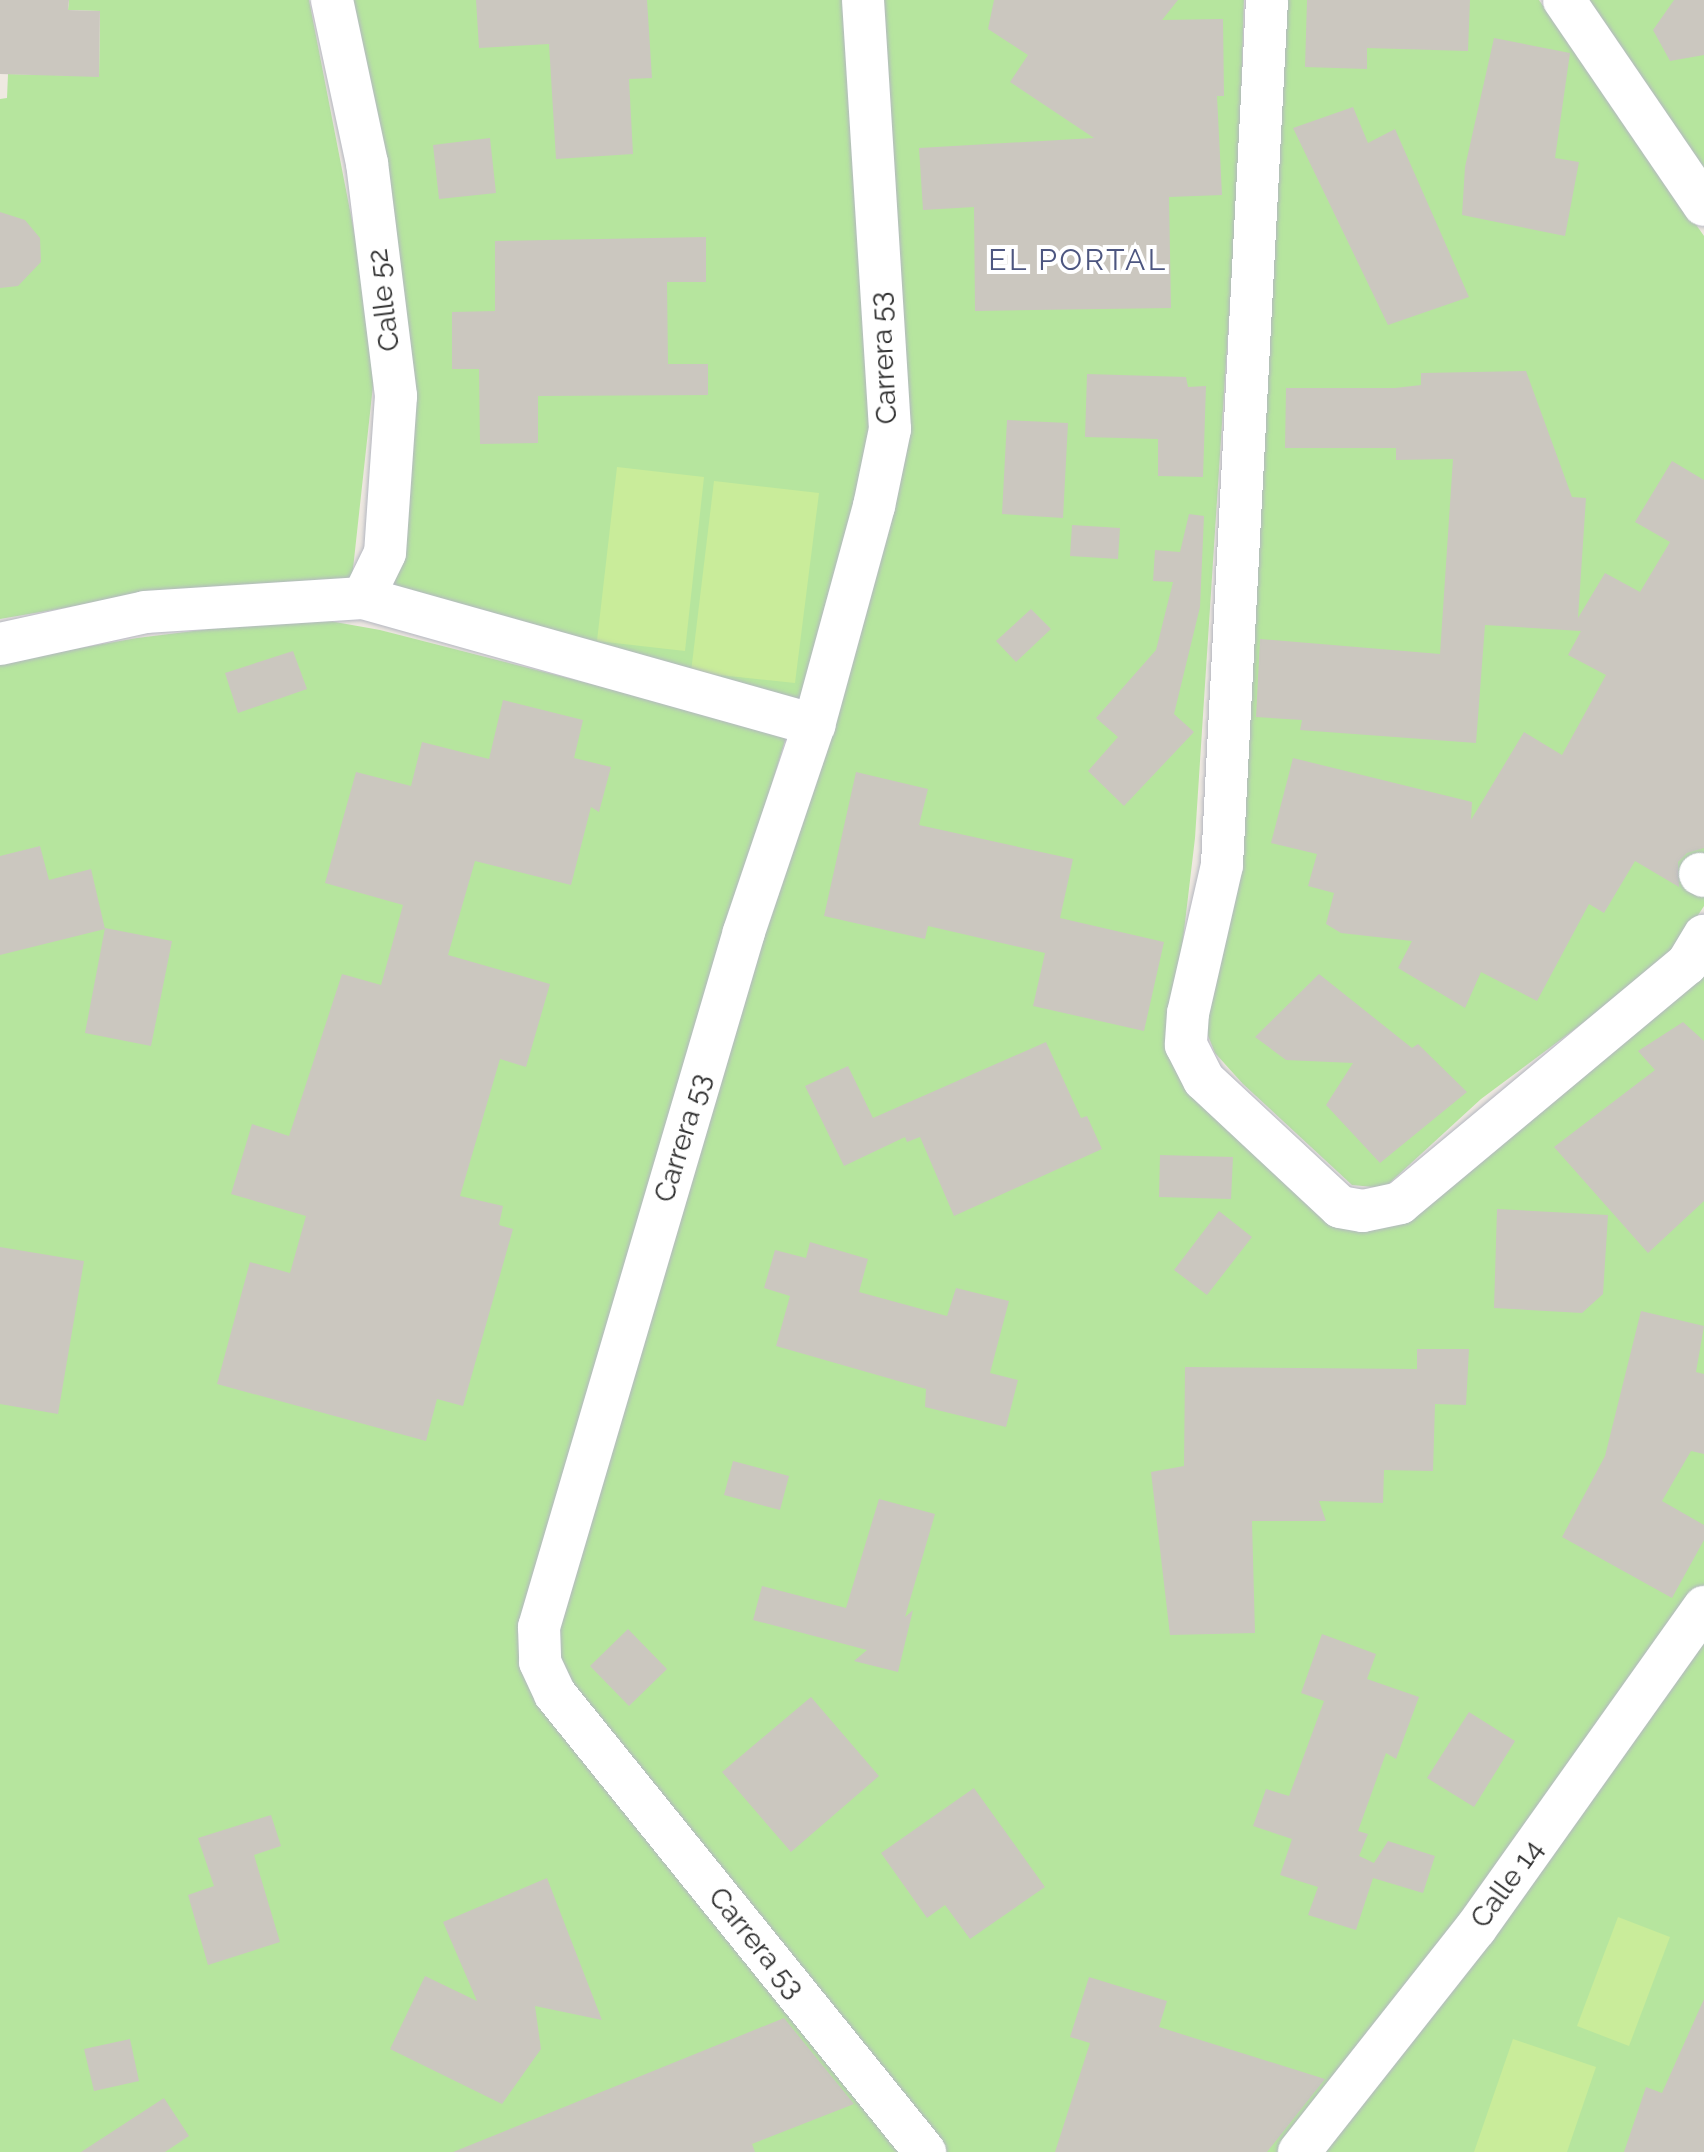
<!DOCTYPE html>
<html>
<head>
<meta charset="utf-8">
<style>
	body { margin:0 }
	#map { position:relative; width:1704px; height:2152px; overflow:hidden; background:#efe9e1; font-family:Raleway,sans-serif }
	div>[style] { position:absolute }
	.green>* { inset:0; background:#b6e59e }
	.pitch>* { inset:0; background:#c9ec9a }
	.building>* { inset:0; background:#cbc7bf }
	.roads { filter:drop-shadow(0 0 2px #b4b7c1) drop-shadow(0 0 2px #b4b7c1) }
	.minor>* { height:42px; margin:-21px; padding:0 21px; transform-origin:21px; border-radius:21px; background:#fff }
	span { translate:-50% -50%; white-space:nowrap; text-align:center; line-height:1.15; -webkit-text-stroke:8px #fff; paint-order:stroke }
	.street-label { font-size:28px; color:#2e2e2e }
	.neighbourhood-label { font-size:30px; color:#4d5680; letter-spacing:2.5px }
</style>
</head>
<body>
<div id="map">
	<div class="green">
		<div style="clip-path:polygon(69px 0,309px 0,377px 349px,352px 578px,128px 597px,0 619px,0 99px,7px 98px,8px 74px,99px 76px,100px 11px,68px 10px)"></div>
		<div style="clip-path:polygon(350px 0,852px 0,875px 443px,806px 707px,377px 589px,399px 551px)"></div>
		<div style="clip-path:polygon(873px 0,1244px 0,1239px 163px,1195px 838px,1169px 1058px,1338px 1220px,1400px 1221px,1704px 962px,1704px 1589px,1283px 2152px,942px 2152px,566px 1691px,550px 1620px,904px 424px)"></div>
		<div style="clip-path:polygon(1286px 0,1539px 0,1704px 236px,1704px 906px,1670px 958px,1481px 1099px,1384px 1188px,1352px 1185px,1243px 1084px,1215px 1053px,1205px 1028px,1271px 259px)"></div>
		<div style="clip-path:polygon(1581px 0,1704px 0,1704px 177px)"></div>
		<div style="clip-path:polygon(307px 617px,380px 630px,787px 734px,605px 1335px,523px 1636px,901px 2152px,0 2152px,0 662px,137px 638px)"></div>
		<div style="clip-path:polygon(1704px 1634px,1704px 2152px,1317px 2152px)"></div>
	</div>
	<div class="pitch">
		<div style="clip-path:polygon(617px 467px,704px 477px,685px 651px,597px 641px)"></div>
		<div style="clip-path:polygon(714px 481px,819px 493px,795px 683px,691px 672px)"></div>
		<div style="clip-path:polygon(1618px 1917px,1670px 1937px,1629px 2046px,1577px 2026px)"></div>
		<div style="clip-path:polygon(1513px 2039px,1596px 2067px,1567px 2152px,1474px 2152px)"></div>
	</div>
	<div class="building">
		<div style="clip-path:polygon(0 0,69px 0,68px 10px,100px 11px,99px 77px,0 74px)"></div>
		<div style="clip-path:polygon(476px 0,647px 0,652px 78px,629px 79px,633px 154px,556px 159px,549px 44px,479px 48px)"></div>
		<div style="clip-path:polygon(994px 0,1178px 0,1162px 20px,1223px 19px,1224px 96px,1217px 96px,1222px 195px,1169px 197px,1171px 308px,975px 311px,974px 207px,923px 210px,919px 148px,1094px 138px,1010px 82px,1028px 55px,988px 29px)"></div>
		<div style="clip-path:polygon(1307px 0,1470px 0,1468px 51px,1367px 48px,1367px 69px,1305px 67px)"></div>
		<div style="clip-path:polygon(1674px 0,1704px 0,1704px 55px,1670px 61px,1653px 30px)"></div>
		<div style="clip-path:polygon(1494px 38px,1570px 53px,1555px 158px,1579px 162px,1565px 236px,1462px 215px,1465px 167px)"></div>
		<div style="clip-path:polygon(1353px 107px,1368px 143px,1395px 129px,1469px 297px,1388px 325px,1293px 128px)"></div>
		<div style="clip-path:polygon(490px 138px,496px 193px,439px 199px,433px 145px)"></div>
		<div style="clip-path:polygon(0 212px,25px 220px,40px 238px,41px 262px,18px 286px,0 288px)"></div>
		<div style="clip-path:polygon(706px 237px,706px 282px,667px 282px,668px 364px,708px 364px,708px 395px,538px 396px,538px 443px,480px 444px,479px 369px,452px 369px,452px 312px,495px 311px,495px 241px)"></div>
		<div style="clip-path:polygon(1526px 371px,1572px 497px,1586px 498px,1578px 618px,1605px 573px,1640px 592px,1670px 542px,1635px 522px,1672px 461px,1704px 480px,1704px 848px,1687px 853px,1678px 862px,1679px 887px,1635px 861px,1604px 913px,1589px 904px,1537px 1001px,1481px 972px,1465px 1008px,1398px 968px,1412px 941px,1341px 933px,1326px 924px,1334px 893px,1308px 886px,1317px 854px,1271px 843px,1293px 758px,1472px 802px,1471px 820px,1524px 732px,1562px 755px,1606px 675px,1568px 655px,1581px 631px,1485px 625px,1476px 743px,1300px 730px,1302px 720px,1256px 717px,1260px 639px,1440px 654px,1453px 459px,1396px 460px,1396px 448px,1285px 448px,1286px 388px,1395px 388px,1421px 385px,1421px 373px)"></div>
		<div style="clip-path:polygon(1087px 374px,1186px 377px,1188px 387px,1206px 386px,1203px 477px,1158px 476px,1158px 439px,1085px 437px)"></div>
		<div style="clip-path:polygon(1007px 420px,1068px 423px,1063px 518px,1002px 514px)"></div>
		<div style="clip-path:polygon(1189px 514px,1204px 516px,1200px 607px,1174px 714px,1194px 732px,1124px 806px,1088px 771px,1118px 737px,1096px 718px,1156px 650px,1173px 582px,1153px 581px,1155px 550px,1180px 552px)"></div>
		<div style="clip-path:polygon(1072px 525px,1120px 528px,1118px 559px,1070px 556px)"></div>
		<div style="clip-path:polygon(1031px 609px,1051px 629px,1016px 662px,996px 641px)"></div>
		<div style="clip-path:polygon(293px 651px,307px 689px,238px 713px,225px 673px)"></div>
		<div style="clip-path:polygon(503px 700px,583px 720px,574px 758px,611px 767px,599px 812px,591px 807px,571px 885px,475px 861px,448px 955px,550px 984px,526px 1067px,500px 1059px,460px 1196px,503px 1206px,499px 1225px,513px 1229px,463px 1406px,437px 1399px,426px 1441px,217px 1384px,250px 1262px,290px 1273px,306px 1216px,231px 1194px,252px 1124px,289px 1136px,342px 974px,381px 985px,403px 905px,325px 883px,356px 772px,411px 786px,422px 742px,489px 759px)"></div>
		<div style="clip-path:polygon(856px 772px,928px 789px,919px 825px,1073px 859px,1060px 918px,1164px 942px,1144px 1031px,1033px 1006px,1045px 953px,928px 926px,925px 939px,824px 916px)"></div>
		<div style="clip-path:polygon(40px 846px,49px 880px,91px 869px,105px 929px,0 955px,0 856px)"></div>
		<div style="clip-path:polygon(105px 928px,172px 941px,151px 1046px,85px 1033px)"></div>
		<div style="clip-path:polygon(1319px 974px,1412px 1048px,1418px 1044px,1467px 1092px,1380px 1163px,1326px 1105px,1353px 1063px,1286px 1060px,1255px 1037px)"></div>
		<div style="clip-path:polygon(1683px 1022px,1704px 1041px,1704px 1201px,1648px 1253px,1554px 1147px,1655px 1070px,1638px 1051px)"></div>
		<div style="clip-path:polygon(1046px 1042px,1081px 1118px,1087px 1116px,1102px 1149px,954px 1216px,920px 1137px,907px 1142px,905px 1137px,844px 1166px,805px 1086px,848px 1066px,873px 1118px)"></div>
		<div style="clip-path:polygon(1160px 1155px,1233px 1157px,1231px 1199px,1159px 1197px)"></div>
		<div style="clip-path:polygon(1497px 1209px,1608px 1215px,1603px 1294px,1582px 1313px,1494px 1308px)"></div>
		<div style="clip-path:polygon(1219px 1211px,1252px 1237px,1207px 1295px,1174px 1270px)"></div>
		<div style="clip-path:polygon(810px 1242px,868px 1259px,859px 1292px,947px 1316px,956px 1288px,1009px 1301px,990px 1373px,1018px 1380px,1006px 1427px,925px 1407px,926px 1389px,776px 1346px,790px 1296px,764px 1288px,775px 1250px,806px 1258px)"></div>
		<div style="clip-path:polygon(0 1247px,84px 1261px,58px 1414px,0 1404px)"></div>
		<div style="clip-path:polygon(1641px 1311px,1704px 1326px,1696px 1372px,1704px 1374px,1704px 1454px,1691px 1451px,1662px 1501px,1704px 1525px,1704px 1540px,1672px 1598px,1562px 1537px,1605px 1456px)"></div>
		<div style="clip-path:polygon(1417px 1349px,1469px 1349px,1466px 1405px,1435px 1404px,1433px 1471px,1384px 1470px,1383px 1503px,1319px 1501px,1326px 1521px,1252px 1521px,1255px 1633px,1170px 1635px,1151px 1472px,1184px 1466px,1185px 1367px,1417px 1369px)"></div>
		<div style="clip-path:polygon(733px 1461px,789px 1476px,780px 1510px,724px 1495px)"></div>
		<div style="clip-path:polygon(879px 1499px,935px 1514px,905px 1617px,913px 1610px,898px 1672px,854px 1661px,867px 1650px,753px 1620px,762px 1586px,846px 1608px)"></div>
		<div style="clip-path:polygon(628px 1629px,667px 1669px,629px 1706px,590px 1666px)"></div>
		<div style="clip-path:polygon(1322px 1634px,1376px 1654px,1367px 1679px,1419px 1697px,1396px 1759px,1386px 1753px,1358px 1831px,1368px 1834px,1359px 1856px,1374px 1863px,1388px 1841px,1435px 1856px,1423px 1893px,1373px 1878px,1356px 1930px,1308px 1915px,1318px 1887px,1280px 1875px,1292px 1839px,1253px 1826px,1266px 1789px,1289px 1796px,1324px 1701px,1301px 1693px)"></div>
		<div style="clip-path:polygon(811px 1697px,879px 1776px,791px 1852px,722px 1772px)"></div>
		<div style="clip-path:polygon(1469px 1712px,1515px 1741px,1474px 1807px,1427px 1778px)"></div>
		<div style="clip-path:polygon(974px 1788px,1045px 1887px,970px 1939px,945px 1905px,927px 1918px,881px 1853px)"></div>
		<div style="clip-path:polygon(271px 1815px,281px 1846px,254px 1855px,280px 1942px,208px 1965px,188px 1895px,214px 1886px,198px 1838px)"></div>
		<div style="clip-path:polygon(547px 1878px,602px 2020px,535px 2006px,541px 2049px,502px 2104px,390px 2049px,425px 1976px,477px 2001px,443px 1922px)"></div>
		<div style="clip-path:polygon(1089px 1977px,1167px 2001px,1159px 2027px,1325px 2079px,1267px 2152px,1055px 2152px,1090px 2043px,1070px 2037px)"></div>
		<div style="clip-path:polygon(1704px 1999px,1704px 2152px,1624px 2152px,1646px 2087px,1662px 2093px)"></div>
		<div style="clip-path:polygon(784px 2018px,854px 2104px,752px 2144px,755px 2152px,453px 2152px)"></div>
		<div style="clip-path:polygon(130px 2039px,139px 2081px,94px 2091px,84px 2049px)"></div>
		<div style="clip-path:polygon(164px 2098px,189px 2136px,165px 2152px,81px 2152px)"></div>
	</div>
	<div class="roads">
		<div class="minor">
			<div style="left:332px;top:0;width:167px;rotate:77.9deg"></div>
			<div style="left:367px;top:163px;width:235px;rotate:82.9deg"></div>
			<div style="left:396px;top:396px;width:157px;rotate:94deg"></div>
			<div style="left:385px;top:553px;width:50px;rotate:116.1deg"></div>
			<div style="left:863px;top:0;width:430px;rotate:86.4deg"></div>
			<div style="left:890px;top:429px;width:79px;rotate:101.7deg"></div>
			<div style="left:874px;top:506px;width:227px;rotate:105.3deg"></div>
			<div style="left:814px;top:725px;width:219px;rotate:108.7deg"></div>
			<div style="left:744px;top:932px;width:725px;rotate:106.43deg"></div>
			<div style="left:539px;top:1627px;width:35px;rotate:88deg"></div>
			<div style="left:540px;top:1662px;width:35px;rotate:65deg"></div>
			<div style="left:555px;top:1694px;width:589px;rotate:51.07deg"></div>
			<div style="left:1267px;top:0;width:866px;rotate:92.98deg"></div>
			<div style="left:1222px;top:865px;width:152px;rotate:102.9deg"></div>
			<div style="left:1188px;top:1013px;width:32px;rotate:94deg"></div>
			<div style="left:1186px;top:1045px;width:39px;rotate:63deg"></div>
			<div style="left:1204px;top:1080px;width:186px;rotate:43deg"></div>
			<div style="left:1340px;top:1207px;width:23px;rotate:10deg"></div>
			<div style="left:1363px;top:1211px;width:38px;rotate:-12deg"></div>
			<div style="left:1400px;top:1203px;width:373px;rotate:-39.8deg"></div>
			<div style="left:1687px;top:964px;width:33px;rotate:-59deg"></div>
			<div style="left:1564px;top:0;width:248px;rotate:55.7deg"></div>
			<div style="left:0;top:644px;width:148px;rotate:-12.4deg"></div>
			<div style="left:145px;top:612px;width:218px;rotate:-3.7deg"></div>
			<div style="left:363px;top:598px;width:469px;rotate:15.7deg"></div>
			<div style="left:1700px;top:874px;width:4px;rotate:27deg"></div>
			<div style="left:1299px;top:2152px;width:285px;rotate:-51.7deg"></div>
			<div style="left:1476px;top:1928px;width:394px;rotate:-54.6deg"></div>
		</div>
	</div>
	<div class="street-label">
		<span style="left:384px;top:300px;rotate:-97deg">Calle 52</span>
		<span style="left:884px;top:358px;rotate:-93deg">Carrera 53</span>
		<span style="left:683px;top:1138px;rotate:-73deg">Carrera 53</span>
		<span style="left:1507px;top:1884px;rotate:-54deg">Calle 14</span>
		<span style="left:756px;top:1943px;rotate:51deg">Carrera 53</span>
	</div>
	<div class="neighbourhood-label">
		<span style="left:1078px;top:260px">EL PORTAL</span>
	</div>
</div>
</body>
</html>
